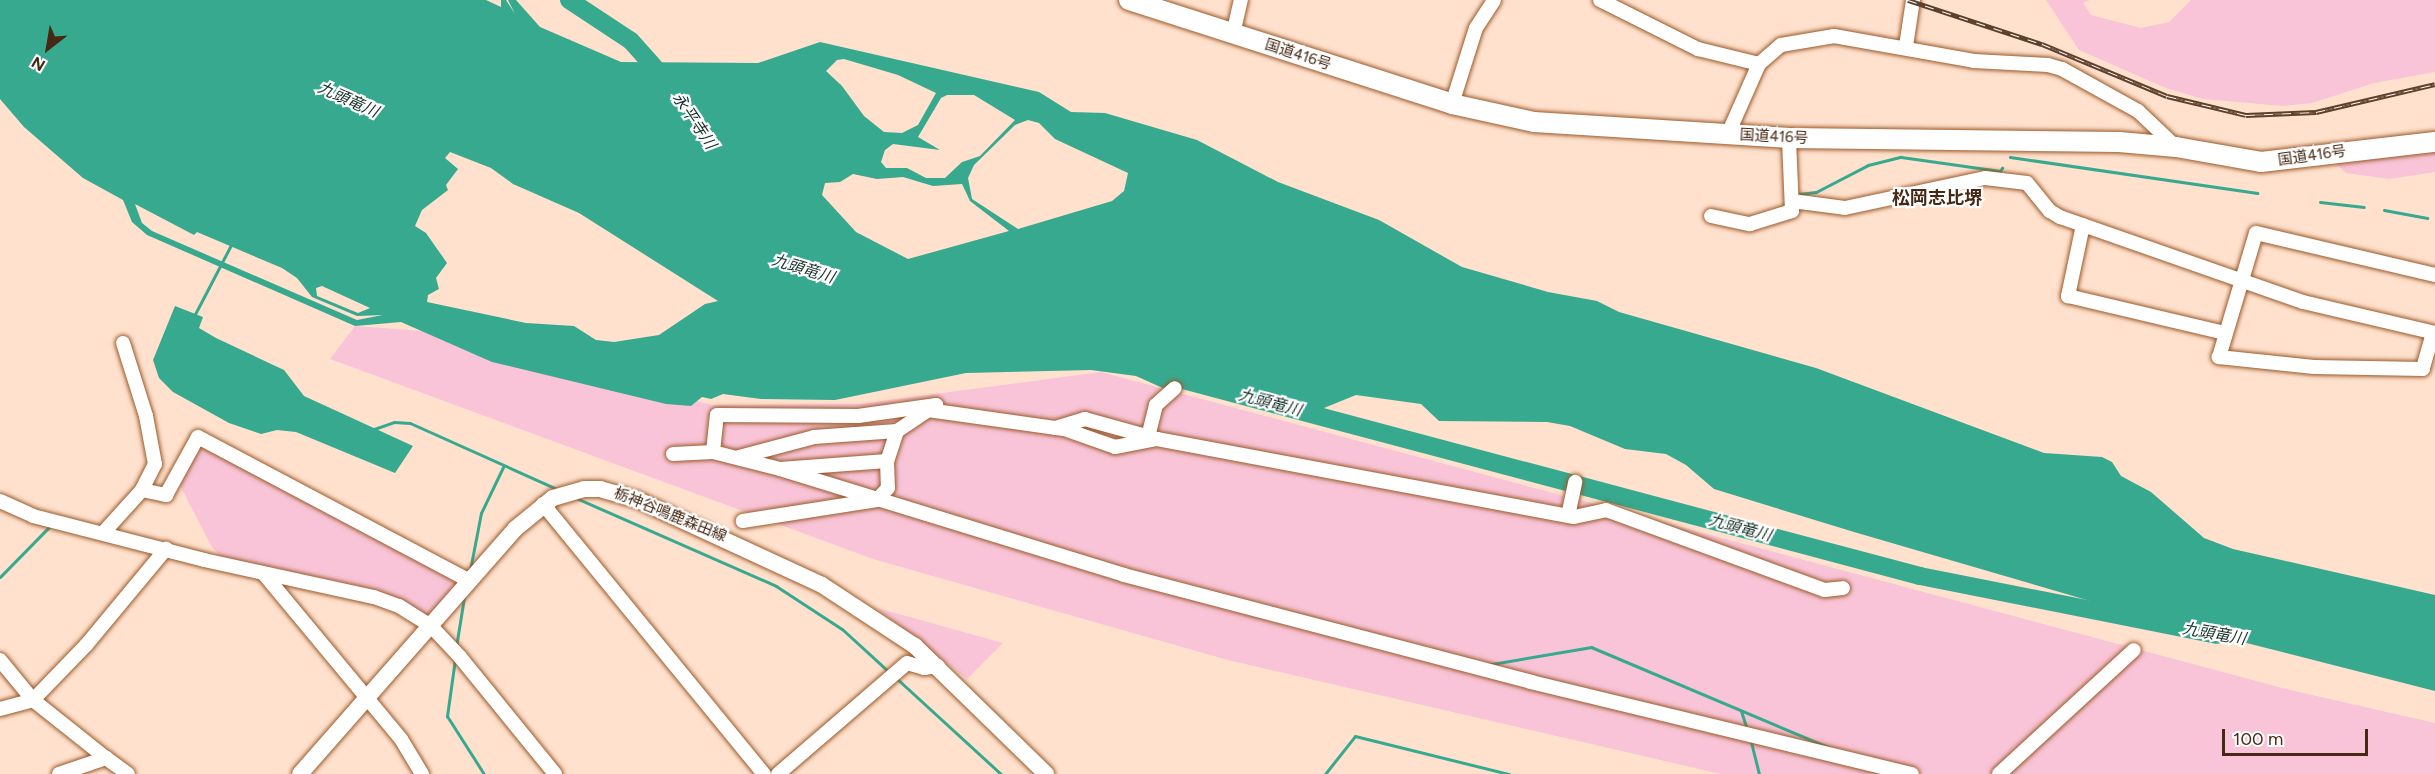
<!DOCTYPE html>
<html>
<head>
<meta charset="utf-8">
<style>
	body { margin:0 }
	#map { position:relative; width:2435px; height:774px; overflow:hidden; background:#ffe1cd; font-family:Figtree,"Noto Sans JP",sans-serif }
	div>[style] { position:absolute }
	.green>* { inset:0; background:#f9c4d7 }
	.water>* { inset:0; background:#36a98f }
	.stream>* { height:3px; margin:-1.5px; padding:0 1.5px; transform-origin:1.5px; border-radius:1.5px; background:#36a98f }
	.river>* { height:18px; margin:-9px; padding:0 9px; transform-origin:9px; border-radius:9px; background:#36a98f }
	.roads { filter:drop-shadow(0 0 2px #9b5928) drop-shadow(0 0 2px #9b5928) }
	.minor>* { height:14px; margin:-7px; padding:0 7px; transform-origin:7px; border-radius:7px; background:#fff }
	.major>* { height:16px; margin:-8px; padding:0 8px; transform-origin:8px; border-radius:8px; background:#fff }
	.highway>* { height:20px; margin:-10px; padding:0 10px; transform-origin:10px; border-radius:10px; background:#fff }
	.rail>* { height:5px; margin-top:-2.5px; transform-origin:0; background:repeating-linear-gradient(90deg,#fff 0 9px,#5d412c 0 18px); box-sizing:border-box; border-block:2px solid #5d412c }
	span { translate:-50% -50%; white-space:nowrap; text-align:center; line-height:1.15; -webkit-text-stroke:4.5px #fff; paint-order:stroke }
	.street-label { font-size:15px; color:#452914 }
	.water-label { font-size:16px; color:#18312a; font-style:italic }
	.quarter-label { font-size:18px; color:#452914; font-weight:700 }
	.north { position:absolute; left:18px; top:18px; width:60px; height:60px; -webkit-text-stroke:4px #fff; paint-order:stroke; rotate:211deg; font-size:16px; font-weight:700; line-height:24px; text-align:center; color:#452914 }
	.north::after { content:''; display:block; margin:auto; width:21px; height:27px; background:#452914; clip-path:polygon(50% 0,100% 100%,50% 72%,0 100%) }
	.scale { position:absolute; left:2222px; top:729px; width:146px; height:27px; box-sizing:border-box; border:3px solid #452914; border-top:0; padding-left:8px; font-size:18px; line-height:21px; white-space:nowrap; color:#452914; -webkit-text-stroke:4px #fff; paint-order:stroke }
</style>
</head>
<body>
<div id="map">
	<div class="green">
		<div style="clip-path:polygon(2046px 0,2090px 0,2083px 3px,2091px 15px,2141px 28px,2169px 22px,2191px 0,2435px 0,2435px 72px,2374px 83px,2312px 103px,2283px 106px,2203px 99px,2166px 88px,2079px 50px)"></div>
		<div style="clip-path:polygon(2435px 152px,2435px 172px,2389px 179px,2346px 173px,2333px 161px)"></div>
		<div style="clip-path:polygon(355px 326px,423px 331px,712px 405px,859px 404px,1101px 372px,2290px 690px,2435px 723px,2435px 774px,1721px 774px,1228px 660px,873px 559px,330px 359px)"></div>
		<div style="clip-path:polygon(198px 437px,468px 580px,430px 625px,399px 606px,226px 562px,212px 547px,176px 478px)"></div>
		<div style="clip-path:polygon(877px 608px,1003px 643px,967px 679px)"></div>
	</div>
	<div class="water">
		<div style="clip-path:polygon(evenodd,0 0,486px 0,501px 7px,501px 0,506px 0,515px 14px,508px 0,516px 0,540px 27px,621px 62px,758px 63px,820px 42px,1039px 92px,1071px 112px,1105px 113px,1197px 140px,1278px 182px,1379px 220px,1462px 267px,1548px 292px,1597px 301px,1619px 312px,1816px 368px,2044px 453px,2102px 457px,2112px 462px,2121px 476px,2151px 492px,2204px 538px,2233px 549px,2435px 595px,2435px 691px,2152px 619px,1854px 532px,1714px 489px,1686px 465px,1666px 454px,1625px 449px,1570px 426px,1547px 422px,1439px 421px,1421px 404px,1356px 395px,1314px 412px,1295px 412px,1241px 400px,1215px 384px,1200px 382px,1165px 389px,1136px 376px,1091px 370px,966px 373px,835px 400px,761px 399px,723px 394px,711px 399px,702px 397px,691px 406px,666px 404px,492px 362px,401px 322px,355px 326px,147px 235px,132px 222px,123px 200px,83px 178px,24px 127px,0 99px,0 0,844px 59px,898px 75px,936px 93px,918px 125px,902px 133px,884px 132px,864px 116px,842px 86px,826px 71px,837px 60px,844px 59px,0 0,947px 95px,974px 95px,1015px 120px,980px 156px,962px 162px,945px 178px,926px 178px,907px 168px,886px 168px,881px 162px,885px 150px,893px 144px,940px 150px,918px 137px,941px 98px,947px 95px,0 0,1028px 120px,1039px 123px,1055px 139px,1128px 173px,1124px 191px,1112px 201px,1018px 229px,972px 199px,968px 178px,974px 165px,1015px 125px,1028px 120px,0 0,450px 152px,491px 168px,513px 184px,579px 213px,718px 301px,705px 304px,659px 335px,614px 342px,596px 340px,574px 326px,526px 323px,427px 302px,428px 295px,439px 289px,436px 278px,447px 263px,426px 233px,415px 226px,422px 210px,448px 190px,446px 185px,458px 169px,445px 158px,450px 152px,0 0,853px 174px,877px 179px,903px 177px,933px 186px,962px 184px,970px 201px,1009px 231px,908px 259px,856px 232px,822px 195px,825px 183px,840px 182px,853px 174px,0 0,135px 204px,194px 235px,197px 232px,282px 268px,297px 278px,312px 297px,357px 316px,383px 315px,357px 320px,152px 231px,142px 223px,135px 204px,0 0,322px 286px,370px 308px,358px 313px,317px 296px,316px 288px,322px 286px)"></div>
		<div style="clip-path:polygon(175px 306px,203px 317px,199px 328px,216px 338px,284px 370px,304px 396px,413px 446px,395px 473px,296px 432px,277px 430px,261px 434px,229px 423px,173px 392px,159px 378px,153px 360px)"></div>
	</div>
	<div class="stream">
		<div style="left:2010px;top:157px;width:250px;rotate:8.3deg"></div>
		<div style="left:1799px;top:194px;width:17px;rotate:-7deg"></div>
		<div style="left:1816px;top:192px;width:59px;rotate:-27.4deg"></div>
		<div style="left:1868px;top:165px;width:34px;rotate:-14deg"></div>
		<div style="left:1901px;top:157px;width:100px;rotate:8deg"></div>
		<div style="left:2000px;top:171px;width:4px;rotate:-56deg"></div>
		<div style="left:2320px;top:202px;width:44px;rotate:6.5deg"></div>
		<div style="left:2384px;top:210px;width:44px;rotate:10.5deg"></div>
		<div style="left:194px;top:316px;width:80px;rotate:-62.5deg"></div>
		<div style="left:374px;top:429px;width:21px;rotate:-19deg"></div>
		<div style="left:394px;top:422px;width:16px;rotate:4deg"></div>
		<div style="left:410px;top:423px;width:163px;rotate:24.2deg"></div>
		<div style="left:576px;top:498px;width:219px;rotate:23.7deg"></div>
		<div style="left:776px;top:586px;width:79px;rotate:33.1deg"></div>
		<div style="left:842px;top:629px;width:65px;rotate:42.5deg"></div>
		<div style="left:470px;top:570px;width:58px;rotate:-79.1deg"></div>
		<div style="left:481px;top:513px;width:51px;rotate:-64.4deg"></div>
		<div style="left:0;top:577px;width:73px;rotate:-45.6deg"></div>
		<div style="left:456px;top:647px;width:51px;rotate:-80.9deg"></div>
		<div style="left:455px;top:659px;width:58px;rotate:98deg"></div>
		<div style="left:447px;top:716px;width:69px;rotate:57.5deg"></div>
		<div style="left:1486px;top:665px;width:107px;rotate:-9.7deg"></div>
		<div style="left:1591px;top:647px;width:262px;rotate:22.9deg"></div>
		<div style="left:895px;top:677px;width:144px;rotate:42.5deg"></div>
		<div style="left:1741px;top:711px;width:19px;rotate:72deg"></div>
		<div style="left:1750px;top:738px;width:37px;rotate:76deg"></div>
		<div style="left:1325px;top:774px;width:48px;rotate:-51.7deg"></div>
		<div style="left:1355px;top:736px;width:159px;rotate:13.9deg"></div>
	</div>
	<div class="river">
		<div style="left:569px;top:0;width:74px;rotate:33.5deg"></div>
		<div style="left:631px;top:41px;width:50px;rotate:48.3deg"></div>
		<div style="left:1172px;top:377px;width:774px;rotate:14.9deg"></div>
		<div style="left:1920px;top:576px;width:303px;rotate:11.2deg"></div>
	</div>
	<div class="roads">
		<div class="minor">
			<div style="left:1600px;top:0;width:110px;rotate:26.6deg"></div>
			<div style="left:1698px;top:49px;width:63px;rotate:13.8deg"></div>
			<div style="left:1759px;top:64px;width:29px;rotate:-41deg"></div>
			<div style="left:1781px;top:45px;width:54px;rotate:-9.6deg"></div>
			<div style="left:1834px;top:36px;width:142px;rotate:10.1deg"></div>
			<div style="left:1974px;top:61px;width:74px;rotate:3.1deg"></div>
			<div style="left:2048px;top:65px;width:15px;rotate:16deg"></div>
			<div style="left:2062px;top:69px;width:87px;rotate:28.9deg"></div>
			<div style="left:2138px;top:111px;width:52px;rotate:43.5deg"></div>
			<div style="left:1233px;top:34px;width:35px;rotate:-77deg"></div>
			<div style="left:1906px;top:46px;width:47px;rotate:-81.3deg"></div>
			<div style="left:1452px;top:104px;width:80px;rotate:-72.5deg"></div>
			<div style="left:1476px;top:28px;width:33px;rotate:-57deg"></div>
			<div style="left:1728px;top:134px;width:77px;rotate:-66.1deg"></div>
			<div style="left:1792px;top:201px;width:53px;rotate:7.5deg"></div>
			<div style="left:1845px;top:208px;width:143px;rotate:-12.1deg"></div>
			<div style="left:1985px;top:178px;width:42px;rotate:6.8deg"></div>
			<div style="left:2027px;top:183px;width:36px;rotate:51deg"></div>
			<div style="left:2050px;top:211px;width:12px;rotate:31deg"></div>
			<div style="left:2060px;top:217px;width:257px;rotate:19.3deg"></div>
			<div style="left:2303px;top:302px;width:136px;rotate:13.2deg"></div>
			<div style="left:1711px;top:216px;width:40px;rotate:12deg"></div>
			<div style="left:1750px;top:224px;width:44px;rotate:-17.2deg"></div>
			<div style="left:1792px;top:211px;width:73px;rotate:-92.4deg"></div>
			<div style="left:2083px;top:225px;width:73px;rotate:101.9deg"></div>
			<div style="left:2068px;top:296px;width:160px;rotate:13.3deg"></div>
			<div style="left:2433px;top:333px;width:37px;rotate:106deg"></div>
			<div style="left:2423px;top:369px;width:109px;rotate:-178.9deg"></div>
			<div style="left:2314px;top:367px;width:96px;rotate:-174deg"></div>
			<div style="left:2219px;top:357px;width:129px;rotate:-73.4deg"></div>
			<div style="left:2256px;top:233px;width:184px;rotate:13.2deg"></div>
			<div style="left:123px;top:343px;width:77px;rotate:72.5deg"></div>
			<div style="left:146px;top:416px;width:49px;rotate:79.4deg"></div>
			<div style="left:155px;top:464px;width:29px;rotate:117deg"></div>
			<div style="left:928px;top:410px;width:137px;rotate:8deg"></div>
			<div style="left:1064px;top:429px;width:54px;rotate:19.4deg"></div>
			<div style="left:1115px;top:447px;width:43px;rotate:-10.8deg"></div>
			<div style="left:1157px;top:439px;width:75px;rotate:-164.5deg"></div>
			<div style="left:1085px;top:419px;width:31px;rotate:163deg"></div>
			<div style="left:1148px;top:437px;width:33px;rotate:-76deg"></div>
			<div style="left:1156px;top:405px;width:25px;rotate:-42deg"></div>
			<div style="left:1157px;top:439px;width:424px;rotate:10.6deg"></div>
			<div style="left:1574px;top:517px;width:33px;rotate:-12deg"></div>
			<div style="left:1606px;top:510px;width:233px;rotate:20.1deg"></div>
			<div style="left:1825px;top:590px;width:18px;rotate:-6deg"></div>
			<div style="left:713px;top:452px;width:37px;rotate:-84deg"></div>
			<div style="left:717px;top:415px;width:141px;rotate:0.4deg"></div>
			<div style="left:858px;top:416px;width:79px;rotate:-8deg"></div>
			<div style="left:936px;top:405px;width:47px;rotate:146.3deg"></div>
			<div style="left:673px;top:454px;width:40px;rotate:-2.9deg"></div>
			<div style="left:713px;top:452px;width:69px;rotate:14.2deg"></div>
			<div style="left:780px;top:469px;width:107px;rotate:-4.3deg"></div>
			<div style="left:887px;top:461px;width:27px;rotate:88deg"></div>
			<div style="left:888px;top:488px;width:16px;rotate:133deg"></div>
			<div style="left:877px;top:500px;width:136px;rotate:171.1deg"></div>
			<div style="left:739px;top:457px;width:78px;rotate:-14.9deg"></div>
			<div style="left:814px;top:437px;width:83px;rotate:-4.1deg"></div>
			<div style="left:897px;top:431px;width:32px;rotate:108deg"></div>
			<div style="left:780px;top:469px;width:360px;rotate:17.1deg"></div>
			<div style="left:1124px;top:575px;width:421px;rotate:14.7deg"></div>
			<div style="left:1531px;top:682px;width:392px;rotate:13.6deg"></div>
			<div style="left:0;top:501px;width:36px;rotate:24deg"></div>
			<div style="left:33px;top:516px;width:177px;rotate:14.4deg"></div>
			<div style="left:204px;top:560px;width:174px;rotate:12.3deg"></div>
			<div style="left:374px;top:597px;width:27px;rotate:20deg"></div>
			<div style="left:399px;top:606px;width:36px;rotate:32deg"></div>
			<div style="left:430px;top:625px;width:44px;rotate:46.8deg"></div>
			<div style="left:460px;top:657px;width:151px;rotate:50.9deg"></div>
			<div style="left:543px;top:504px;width:349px;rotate:50.7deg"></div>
			<div style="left:1568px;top:516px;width:35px;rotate:-78deg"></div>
			<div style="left:104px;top:532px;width:57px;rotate:-47.9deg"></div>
			<div style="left:142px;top:490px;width:25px;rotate:12deg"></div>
			<div style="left:166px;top:495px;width:66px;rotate:-61.1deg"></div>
			<div style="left:198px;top:437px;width:306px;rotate:27.9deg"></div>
			<div style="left:264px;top:574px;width:214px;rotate:50.3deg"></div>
			<div style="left:401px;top:739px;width:41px;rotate:59deg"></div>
			<div style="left:0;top:660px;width:52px;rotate:50.5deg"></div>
			<div style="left:33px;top:700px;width:93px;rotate:38.5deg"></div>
			<div style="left:0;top:709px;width:34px;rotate:-15deg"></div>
			<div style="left:33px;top:700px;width:78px;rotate:-46deg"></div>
			<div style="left:87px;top:644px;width:124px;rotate:-50.3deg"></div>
			<div style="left:59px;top:774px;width:50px;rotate:-18.8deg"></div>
			<div style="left:106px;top:758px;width:27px;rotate:36deg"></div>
			<div style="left:778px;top:774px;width:170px;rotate:-40.7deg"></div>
			<div style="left:907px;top:663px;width:18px;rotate:16deg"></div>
			<div style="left:924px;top:668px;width:14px;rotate:-8deg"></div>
			<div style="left:1999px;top:774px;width:183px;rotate:-42.6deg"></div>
		</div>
		<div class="major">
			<div style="left:300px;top:774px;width:326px;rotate:-48.7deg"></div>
			<div style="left:515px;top:529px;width:49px;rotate:-39.2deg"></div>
			<div style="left:553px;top:498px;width:32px;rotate:-16deg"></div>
			<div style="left:584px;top:489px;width:16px"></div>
			<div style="left:600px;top:489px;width:37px;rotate:16deg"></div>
			<div style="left:636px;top:499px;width:205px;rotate:24.8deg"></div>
			<div style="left:822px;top:585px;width:111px;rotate:33.3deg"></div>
			<div style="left:915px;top:646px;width:183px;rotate:44.3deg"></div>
		</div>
		<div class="highway">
			<div style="left:1129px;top:0;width:339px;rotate:17.8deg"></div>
			<div style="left:1452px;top:104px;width:84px;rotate:12.4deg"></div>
			<div style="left:1534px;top:122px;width:256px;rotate:3.6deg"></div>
			<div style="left:1789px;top:138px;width:330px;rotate:0.7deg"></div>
			<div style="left:2119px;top:142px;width:57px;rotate:5deg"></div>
			<div style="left:2176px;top:147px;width:86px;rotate:10deg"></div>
			<div style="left:2261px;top:162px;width:175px;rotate:-6.6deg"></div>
		</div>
	</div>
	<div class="rail">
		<div style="left:1908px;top:0;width:141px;rotate:18.2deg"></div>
		<div style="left:2042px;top:44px;width:135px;rotate:22.6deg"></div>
		<div style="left:2167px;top:96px;width:81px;rotate:13.5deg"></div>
		<div style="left:2246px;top:115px;width:70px;rotate:-2.5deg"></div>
		<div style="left:2316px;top:112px;width:122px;rotate:-13.2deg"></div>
	</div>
	<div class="street-label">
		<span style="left:1298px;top:55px;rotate:18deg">国道416号</span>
		<span style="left:1774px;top:137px;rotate:3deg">国道416号</span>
		<span style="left:2312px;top:156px;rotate:-8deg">国道416号</span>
		<span style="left:670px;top:515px;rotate:22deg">栃神谷鳴鹿森田線</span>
	</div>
	<div class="water-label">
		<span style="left:348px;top:100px;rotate:24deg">九頭竜川</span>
		<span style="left:694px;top:121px;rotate:56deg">永平寺川</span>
		<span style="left:803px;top:269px;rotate:17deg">九頭竜川</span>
		<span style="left:1270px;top:403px;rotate:15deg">九頭竜川</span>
		<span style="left:1740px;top:528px;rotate:15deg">九頭竜川</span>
		<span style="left:2214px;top:634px;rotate:10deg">九頭竜川</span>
	</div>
	<div class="quarter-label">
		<span style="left:1937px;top:198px">松岡志比堺</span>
	</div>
	<div class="north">N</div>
	<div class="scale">100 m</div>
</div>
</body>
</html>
